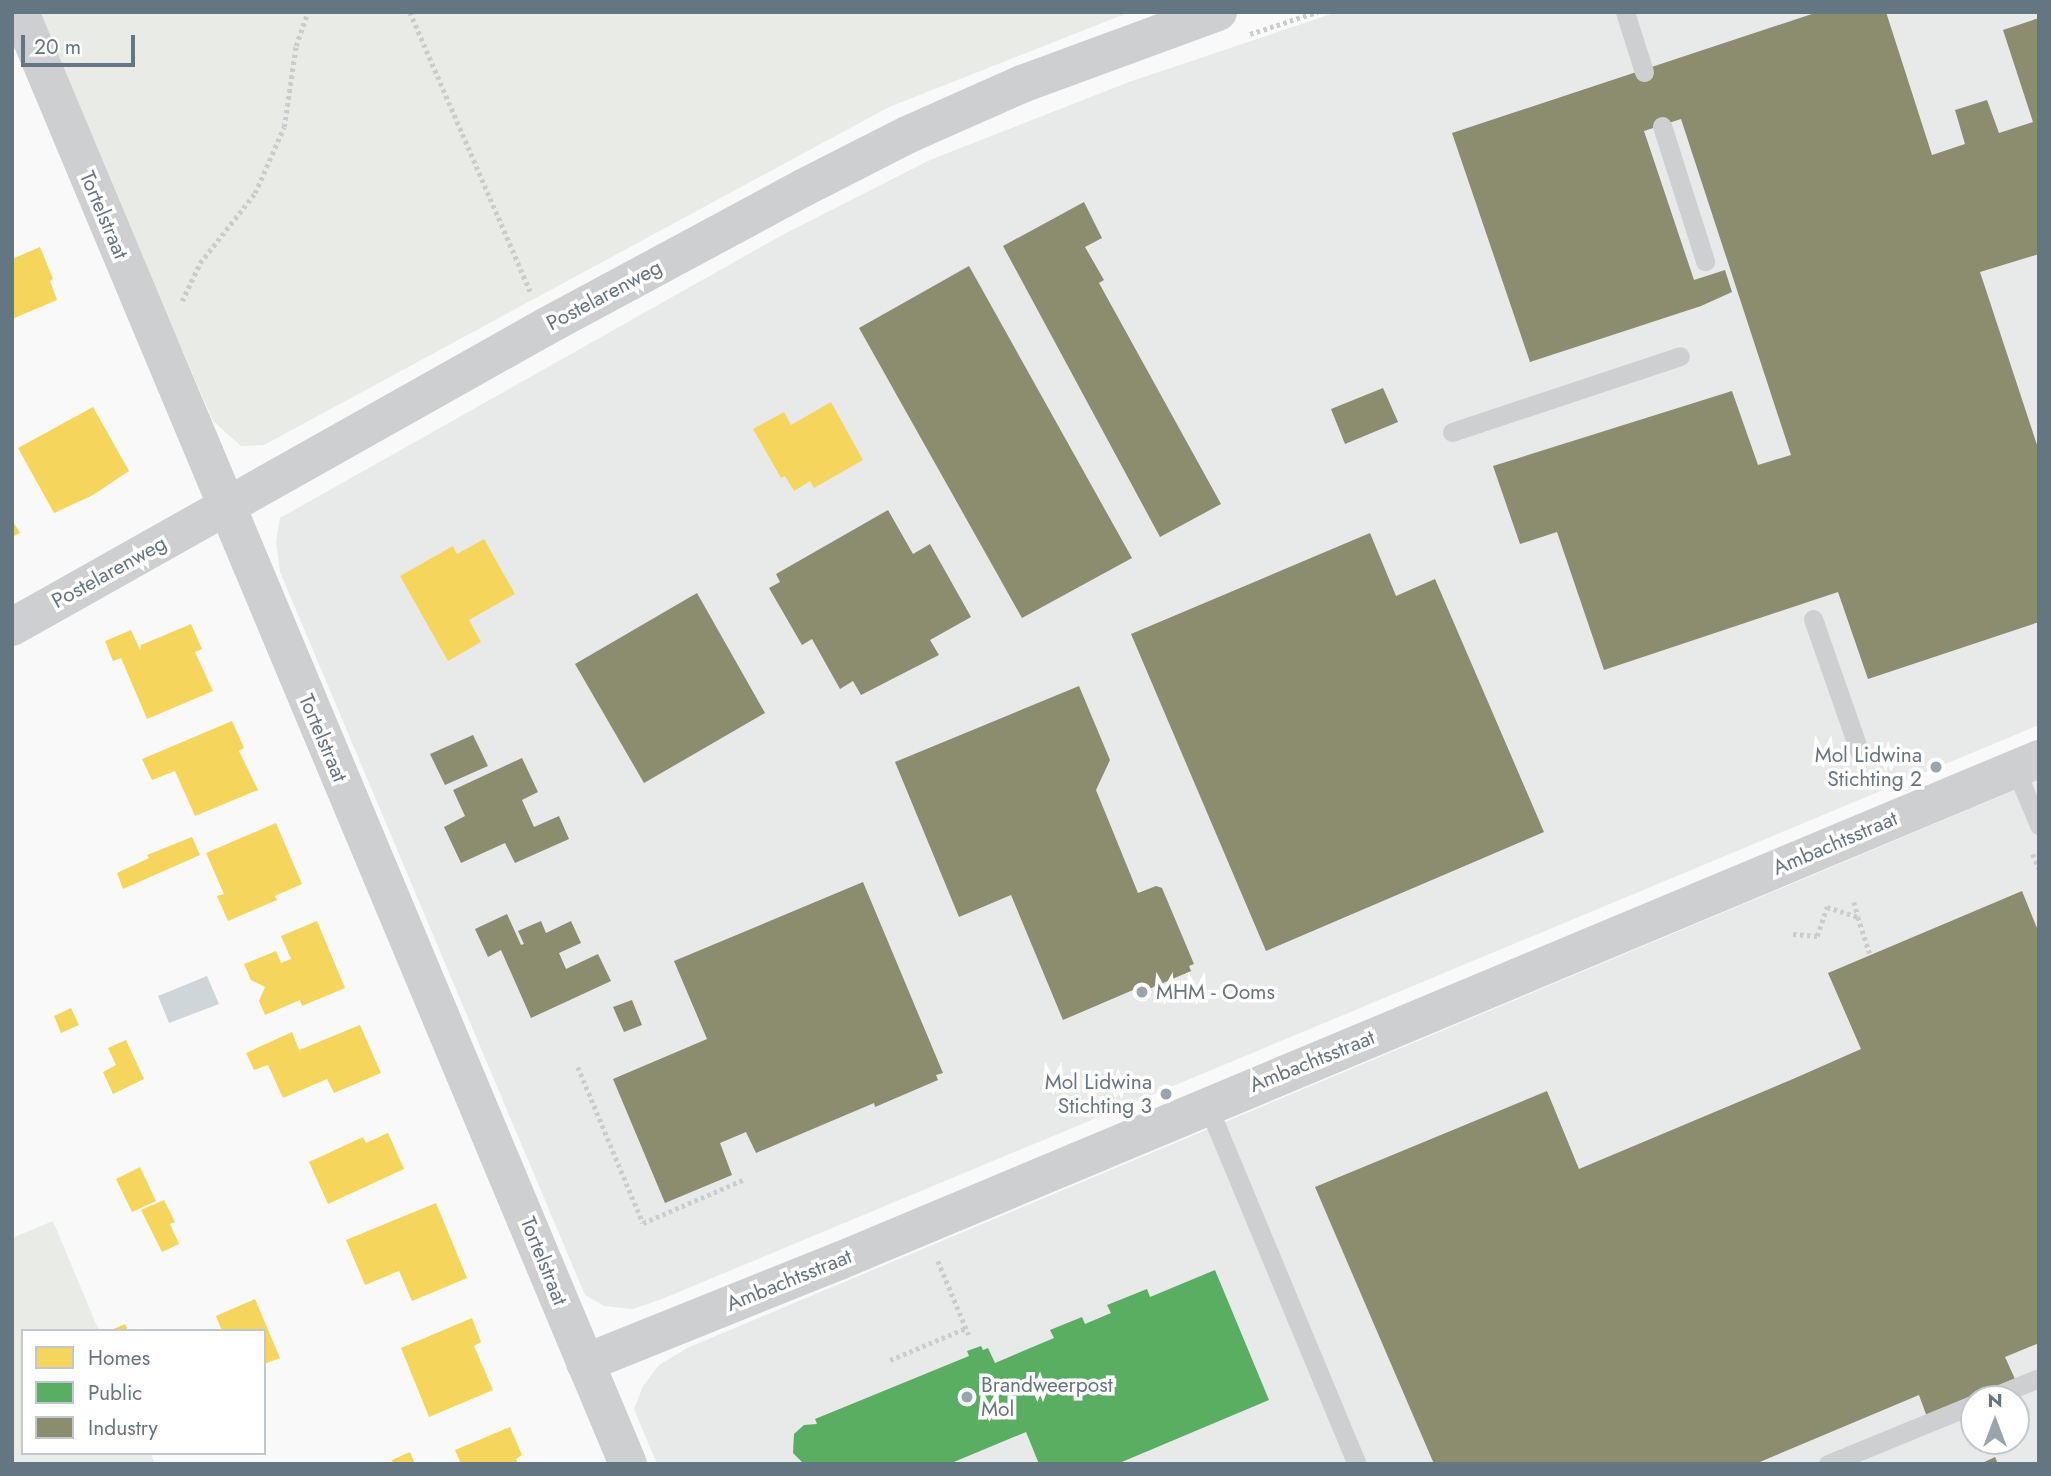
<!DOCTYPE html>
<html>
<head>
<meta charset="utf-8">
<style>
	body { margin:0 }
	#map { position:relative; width:2051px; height:1476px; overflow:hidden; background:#f9f9f9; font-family:Jost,sans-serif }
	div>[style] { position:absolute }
	.built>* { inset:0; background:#e8e9e9 }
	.green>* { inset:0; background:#e8ebe6 }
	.water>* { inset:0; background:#ced6d9 }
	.homes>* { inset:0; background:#f6d55c }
	.public>* { inset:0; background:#5aae61 }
	.industry>* { inset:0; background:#8c8c6e }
	.path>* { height:4.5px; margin-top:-2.25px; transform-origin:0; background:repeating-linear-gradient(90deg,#cbcccd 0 3.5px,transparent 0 7px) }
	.service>* { height:19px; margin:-9.5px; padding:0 9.5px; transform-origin:9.5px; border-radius:9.5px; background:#cecfd0 }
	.minor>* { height:38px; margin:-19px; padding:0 19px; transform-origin:19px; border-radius:19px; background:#cecfd0 }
	.dots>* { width:19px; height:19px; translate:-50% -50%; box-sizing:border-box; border:4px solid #fff; border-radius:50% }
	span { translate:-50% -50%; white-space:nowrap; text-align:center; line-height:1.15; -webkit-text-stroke:7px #fff; paint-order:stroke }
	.street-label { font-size:21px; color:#657683 }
	.poi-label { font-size:21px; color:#657683 }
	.right { translate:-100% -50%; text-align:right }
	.left { translate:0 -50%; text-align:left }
	.frame { position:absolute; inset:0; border:14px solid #657683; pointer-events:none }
	.legend { position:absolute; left:21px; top:1329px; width:245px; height:126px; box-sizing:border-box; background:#fff; border:2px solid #c1c8cd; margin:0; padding:9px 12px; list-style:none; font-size:21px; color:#657683 }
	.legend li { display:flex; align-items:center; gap:14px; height:35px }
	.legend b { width:35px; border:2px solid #c1c8cd }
	.north { position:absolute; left:1960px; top:1385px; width:70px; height:70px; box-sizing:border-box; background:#fff; border:2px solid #c1c8cd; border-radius:50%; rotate:0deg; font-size:19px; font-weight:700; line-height:28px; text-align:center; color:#657683 }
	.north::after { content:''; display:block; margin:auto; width:24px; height:32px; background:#99a4ac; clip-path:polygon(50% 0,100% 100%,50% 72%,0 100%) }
	.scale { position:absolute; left:21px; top:35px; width:114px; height:32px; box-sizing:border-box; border:4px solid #657683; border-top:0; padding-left:9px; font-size:21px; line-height:24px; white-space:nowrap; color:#657683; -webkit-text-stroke:5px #fff; paint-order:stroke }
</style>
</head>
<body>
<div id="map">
	<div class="built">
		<div style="clip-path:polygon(1337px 12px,2039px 12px,2039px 725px,662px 1299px,633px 1309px,604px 1306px,585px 1295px,280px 572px,276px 541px,280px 518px,784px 234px,930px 160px,1129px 82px)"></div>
		<div style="clip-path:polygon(evenodd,2039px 780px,2039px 1464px,657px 1464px,634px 1409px,643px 1386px,659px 1365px,687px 1348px,2039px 780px,1974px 1399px,2016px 1399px,2016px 1441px,1974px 1441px,1974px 1399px)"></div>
	</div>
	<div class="green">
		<div style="clip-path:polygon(37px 12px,1130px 12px,889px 107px,264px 445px,241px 446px,213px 421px)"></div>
		<div style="clip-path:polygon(53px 1221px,99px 1331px,23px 1331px,23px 1453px,151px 1453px,155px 1464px,12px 1464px,12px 1238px)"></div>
	</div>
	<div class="water">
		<div style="clip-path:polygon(207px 976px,219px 1004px,169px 1023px,158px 996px)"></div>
	</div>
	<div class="homes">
		<div style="clip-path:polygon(40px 247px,53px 279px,50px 281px,57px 300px,12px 319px,12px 259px)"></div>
		<div style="clip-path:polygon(831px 402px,863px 460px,814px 488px,810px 481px,794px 491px,785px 476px,781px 478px,753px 429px,784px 412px,791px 425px)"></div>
		<div style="clip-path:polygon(93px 407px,129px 471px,93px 495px,54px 513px,18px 448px)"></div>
		<div style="clip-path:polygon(12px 520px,20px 533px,12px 537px)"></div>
		<div style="clip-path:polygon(484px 539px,515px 594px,469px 620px,481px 642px,448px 661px,400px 576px,453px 546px,457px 554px)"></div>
		<div style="clip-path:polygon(191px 624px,202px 649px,195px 652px,213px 691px,147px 719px,121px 658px,113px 661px,105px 641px,131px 630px,140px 650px,141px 645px)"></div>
		<div style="clip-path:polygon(232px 721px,244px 748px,239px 751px,258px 790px,195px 816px,175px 771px,152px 780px,142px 759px)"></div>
		<div style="clip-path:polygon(276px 823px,302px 884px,275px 896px,277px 900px,228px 921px,217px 896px,224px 894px,206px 853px)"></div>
		<div style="clip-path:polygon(192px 837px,200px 855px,123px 889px,117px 873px,149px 858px,147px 855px)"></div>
		<div style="clip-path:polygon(317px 921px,345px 988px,302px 1006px,300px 1000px,265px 1015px,259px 1001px,265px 987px,251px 980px,244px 964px,276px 951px,281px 963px,291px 959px,281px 936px)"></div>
		<div style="clip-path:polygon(71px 1008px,79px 1025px,61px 1033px,54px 1016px)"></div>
		<div style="clip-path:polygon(360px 1025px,381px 1073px,334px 1093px,327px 1079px,283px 1098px,268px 1065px,254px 1070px,246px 1053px,292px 1032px,299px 1050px)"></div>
		<div style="clip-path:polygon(126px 1040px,144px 1079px,113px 1094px,103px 1072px,116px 1065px,108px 1048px)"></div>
		<div style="clip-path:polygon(388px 1133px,404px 1169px,328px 1204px,309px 1162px,363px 1137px,366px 1143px)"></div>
		<div style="clip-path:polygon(140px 1167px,156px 1201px,132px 1212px,116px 1179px)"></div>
		<div style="clip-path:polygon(164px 1200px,175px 1222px,170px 1224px,179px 1244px,162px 1252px,141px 1210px)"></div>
		<div style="clip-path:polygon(436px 1203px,467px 1278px,412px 1301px,399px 1271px,365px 1285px,346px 1240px)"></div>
		<div style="clip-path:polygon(255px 1299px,280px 1358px,264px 1364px,264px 1331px,222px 1331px,216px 1316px)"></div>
		<div style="clip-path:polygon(472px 1318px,481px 1342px,474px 1346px,493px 1390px,429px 1417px,401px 1348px)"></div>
		<div style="clip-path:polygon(125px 1324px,128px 1331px,109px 1331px)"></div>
		<div style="clip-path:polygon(510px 1427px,522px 1455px,516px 1459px,518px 1464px,461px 1464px,455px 1450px)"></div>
		<div style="clip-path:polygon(410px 1452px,415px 1464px,393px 1464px,392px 1460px)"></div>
	</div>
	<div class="public">
		<div style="clip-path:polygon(1215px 1270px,1269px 1400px,1117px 1464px,1039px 1464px,1026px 1432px,949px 1464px,800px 1464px,802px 1462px,793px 1453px,794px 1434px,804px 1425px,817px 1424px,815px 1419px,969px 1356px,967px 1351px,981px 1346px,983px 1350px,988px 1348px,995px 1363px,1054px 1338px,1050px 1330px,1082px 1317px,1085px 1324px,1111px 1313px,1107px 1305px,1147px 1289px,1150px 1297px)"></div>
	</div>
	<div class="industry">
		<div style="clip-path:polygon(1818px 12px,1886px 12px,1932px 155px,1965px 144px,1955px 110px,1987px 100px,1999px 133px,2033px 122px,2003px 30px,2039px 18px,2039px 254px,1980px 272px,2039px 451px,2039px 622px,1868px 679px,1838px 592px,1604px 670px,1557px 532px,1520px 544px,1493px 466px,1732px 391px,1758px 465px,1791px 455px,1681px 119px,1644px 131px,1694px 280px,1725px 270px,1732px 292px,1701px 306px,1530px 362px,1452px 133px)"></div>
		<div style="clip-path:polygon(1084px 202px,1102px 238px,1085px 247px,1104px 280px,1099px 283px,1221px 504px,1160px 537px,1003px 246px)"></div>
		<div style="clip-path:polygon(969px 266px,1132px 558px,1022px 618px,859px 328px)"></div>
		<div style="clip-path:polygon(1383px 388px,1398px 422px,1345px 444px,1331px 409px)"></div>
		<div style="clip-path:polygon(888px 510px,913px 554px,930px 544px,971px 617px,930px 640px,939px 655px,861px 695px,853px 681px,840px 689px,812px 639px,802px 645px,769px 588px,780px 582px,776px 574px)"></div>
		<div style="clip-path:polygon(1370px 533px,1396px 596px,1435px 579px,1544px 832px,1266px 951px,1131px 634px)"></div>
		<div style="clip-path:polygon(697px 593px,765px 713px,644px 783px,575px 664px)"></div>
		<div style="clip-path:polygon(1079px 686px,1110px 760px,1096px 790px,1138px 893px,1156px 886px,1162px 888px,1194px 964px,1189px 966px,1191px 971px,1142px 992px,1140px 987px,1063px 1020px,1011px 895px,959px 917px,895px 762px)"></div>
		<div style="clip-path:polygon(473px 735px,488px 766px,445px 785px,430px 754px)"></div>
		<div style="clip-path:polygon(522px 758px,538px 792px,522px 800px,534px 827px,559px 816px,569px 839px,515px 863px,505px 843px,461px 863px,444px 827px,465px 816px,453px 790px)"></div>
		<div style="clip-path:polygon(863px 882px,943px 1073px,936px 1075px,938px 1080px,875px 1107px,874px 1103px,756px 1153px,746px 1132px,720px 1143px,732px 1175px,665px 1203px,613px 1079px,707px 1039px,674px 961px)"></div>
		<div style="clip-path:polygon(2022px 891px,2039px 933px,2039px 1343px,2005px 1357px,2015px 1379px,1927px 1417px,1919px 1395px,1755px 1464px,1434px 1464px,1315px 1187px,1547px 1091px,1579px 1169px,1793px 1079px,1861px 1049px,1828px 973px)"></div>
		<div style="clip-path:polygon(507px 914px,521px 945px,524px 944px,518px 931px,541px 921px,546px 933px,571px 921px,581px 943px,559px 953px,566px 969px,598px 954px,611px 981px,531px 1018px,501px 950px,488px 957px,475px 929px)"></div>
		<div style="clip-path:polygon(632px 1000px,642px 1025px,624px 1032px,613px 1007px)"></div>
		<div style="clip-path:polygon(1995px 1457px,1998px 1464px,1980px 1464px)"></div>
	</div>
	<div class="path">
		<div style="left:410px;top:12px;width:304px;rotate:66.7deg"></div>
		<div style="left:1250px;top:34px;width:71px;rotate:-18.2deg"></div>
		<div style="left:182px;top:301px;width:42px;rotate:-64.7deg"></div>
		<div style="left:200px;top:263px;width:89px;rotate:-51.8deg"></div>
		<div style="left:255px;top:193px;width:72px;rotate:-66.3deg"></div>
		<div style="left:284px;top:127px;width:82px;rotate:-81.6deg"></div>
		<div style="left:296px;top:46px;width:36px;rotate:-71deg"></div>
		<div style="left:2033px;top:854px;width:16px;rotate:68deg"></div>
		<div style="left:1854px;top:902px;width:15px;rotate:74deg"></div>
		<div style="left:1793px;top:934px;width:24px;rotate:5deg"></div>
		<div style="left:1817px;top:936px;width:31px;rotate:-71deg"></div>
		<div style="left:1827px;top:907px;width:33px;rotate:18deg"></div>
		<div style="left:1858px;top:917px;width:38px;rotate:72deg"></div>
		<div style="left:578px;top:1067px;width:169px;rotate:67.4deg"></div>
		<div style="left:643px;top:1223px;width:111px;rotate:-23.3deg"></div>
		<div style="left:938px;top:1261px;width:80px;rotate:67.3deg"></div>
		<div style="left:890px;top:1360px;width:82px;rotate:-22.8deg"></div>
	</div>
	<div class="service">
		<div style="left:1625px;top:12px;width:63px;rotate:72.4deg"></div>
		<div style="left:1662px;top:126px;width:142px;rotate:72.3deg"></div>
		<div style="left:1452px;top:432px;width:240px;rotate:-18.4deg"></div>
		<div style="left:1813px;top:619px;width:142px;rotate:70.7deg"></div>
		<div style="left:2015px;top:768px;width:62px;rotate:67.2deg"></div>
		<div style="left:1207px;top:1104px;width:390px;rotate:67.4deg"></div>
		<div style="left:1987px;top:1399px;width:56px;rotate:-22deg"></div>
		<div style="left:1828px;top:1464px;width:158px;rotate:-22.3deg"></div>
	</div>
	<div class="minor">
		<div style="left:20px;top:12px;width:1574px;rotate:67.28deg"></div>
		<div style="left:12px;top:627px;width:612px;rotate:-29.37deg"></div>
		<div style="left:545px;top:327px;width:293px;rotate:-28.3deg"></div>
		<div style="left:803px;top:188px;width:117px;rotate:-27deg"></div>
		<div style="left:907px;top:135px;width:126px;rotate:-23.9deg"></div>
		<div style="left:1022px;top:84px;width:209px;rotate:-20.2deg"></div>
		<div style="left:585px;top:1363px;width:274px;rotate:-21.9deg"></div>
		<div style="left:839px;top:1261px;width:1301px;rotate:-22.7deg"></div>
	</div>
	<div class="dots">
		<div style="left:1936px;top:767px;background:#99a4ac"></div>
		<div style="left:1142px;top:992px;background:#99a4ac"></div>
		<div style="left:1166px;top:1094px;background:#99a4ac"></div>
		<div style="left:967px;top:1397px;background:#99a4ac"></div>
	</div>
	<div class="street-label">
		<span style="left:104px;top:215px;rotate:67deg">Tortelstraat</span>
		<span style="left:604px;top:295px;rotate:-28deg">Postelarenweg</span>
		<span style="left:109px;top:572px;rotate:-29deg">Postelarenweg</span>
		<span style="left:323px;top:738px;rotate:67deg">Tortelstraat</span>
		<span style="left:1835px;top:843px;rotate:-23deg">Ambachtsstraat</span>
		<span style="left:1312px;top:1061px;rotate:-22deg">Ambachtsstraat</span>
		<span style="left:544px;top:1261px;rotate:68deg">Tortelstraat</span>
		<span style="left:789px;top:1280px;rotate:-22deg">Ambachtsstraat</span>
	</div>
	<div class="poi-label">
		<span class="right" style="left:1922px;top:767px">Mol Lidwina<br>Stichting 2</span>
		<span class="left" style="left:1156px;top:992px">MHM - Ooms</span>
		<span class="right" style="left:1152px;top:1094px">Mol Lidwina<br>Stichting 3</span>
		<span class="left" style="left:981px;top:1397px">Brandweerpost<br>Mol</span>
	</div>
	<div class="frame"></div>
	<ul class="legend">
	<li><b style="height:19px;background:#f6d55c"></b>Homes</li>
	<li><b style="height:19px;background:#5aae61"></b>Public</li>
	<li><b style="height:19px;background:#8c8c6e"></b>Industry</li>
	</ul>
	<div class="north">N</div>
	<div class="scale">20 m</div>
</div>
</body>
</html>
